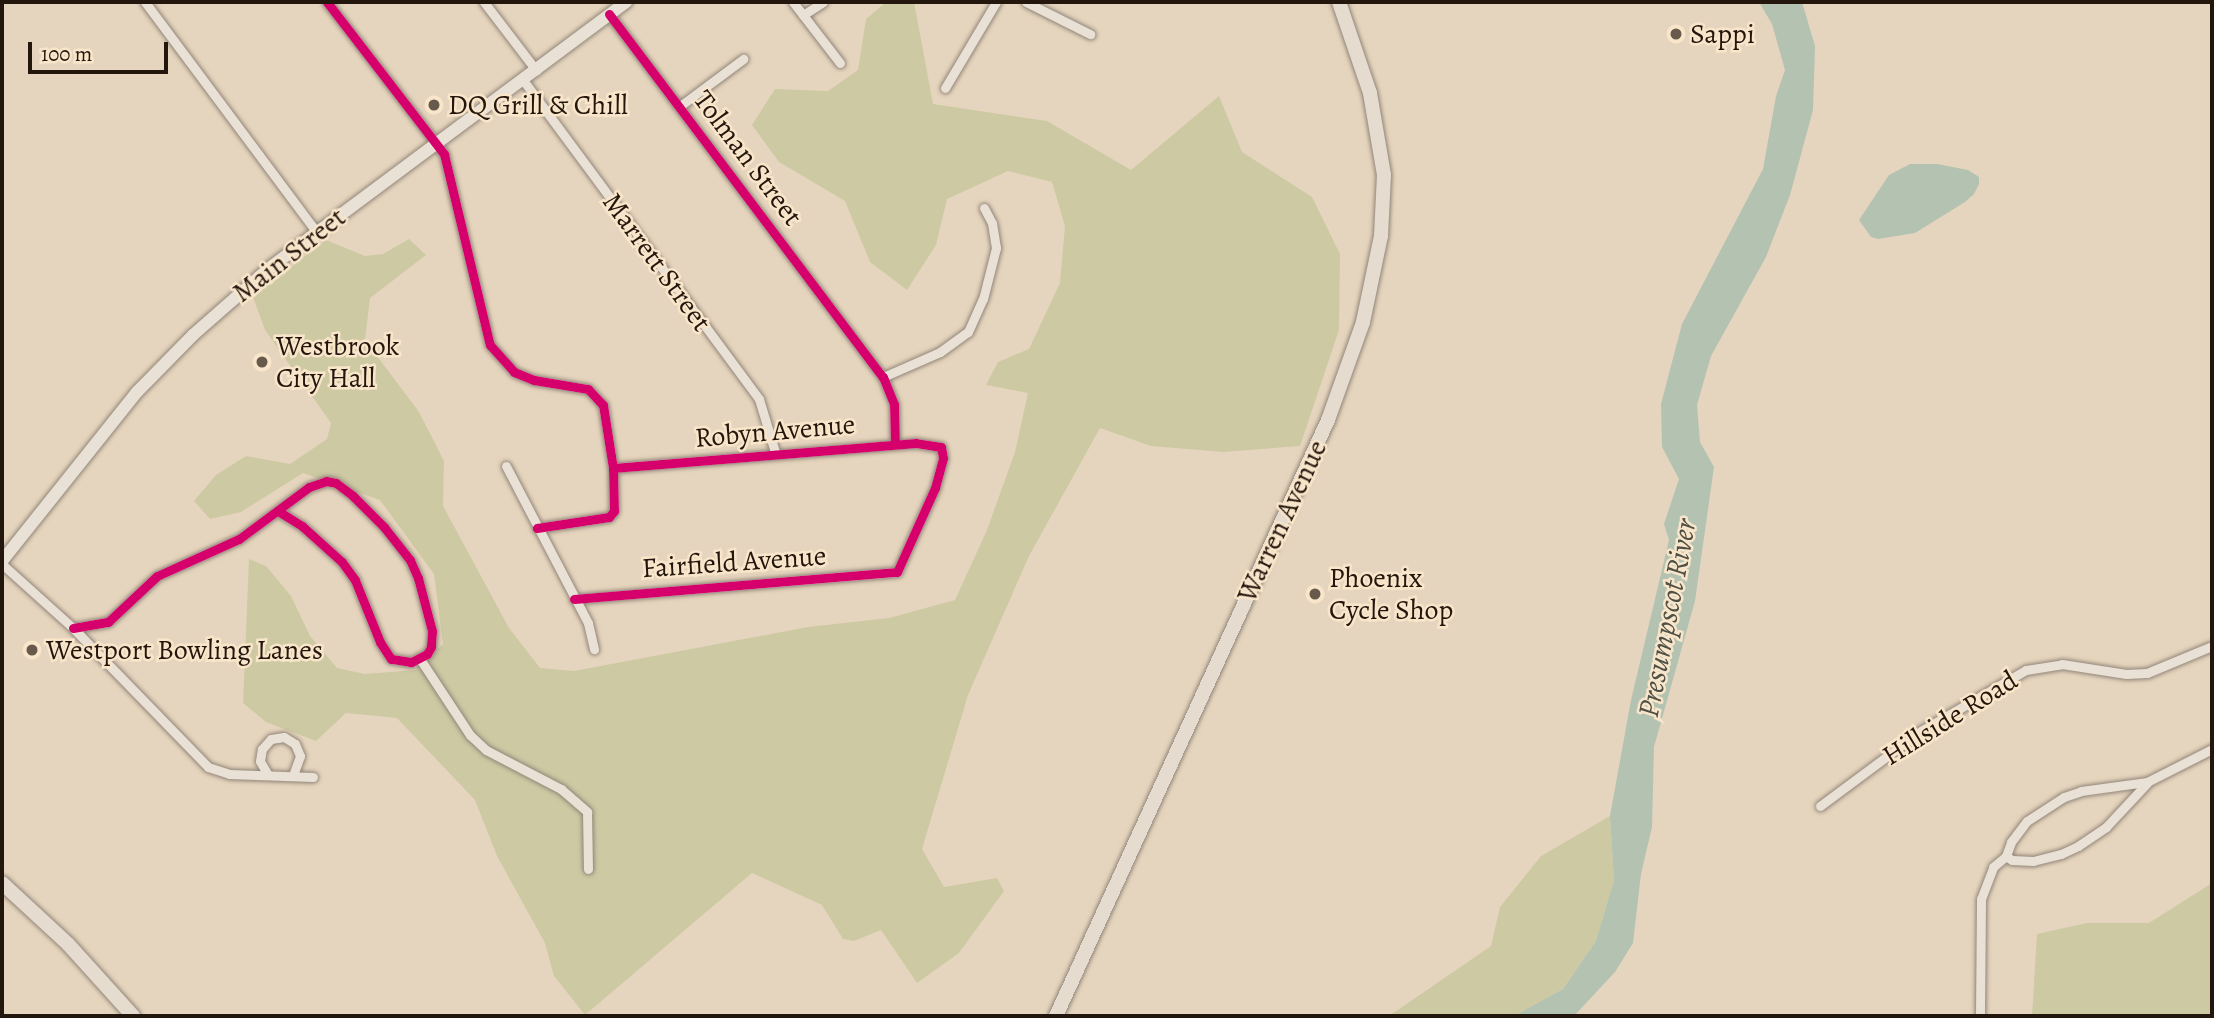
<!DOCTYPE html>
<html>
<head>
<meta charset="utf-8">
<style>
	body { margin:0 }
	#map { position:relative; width:2214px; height:1018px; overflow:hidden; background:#e6d5be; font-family:Alegreya,serif }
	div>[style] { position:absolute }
	.green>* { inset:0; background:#cdc9a3 }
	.water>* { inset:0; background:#b3c2b1 }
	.roads { filter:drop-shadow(0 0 2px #928679) drop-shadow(0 0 2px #928679) }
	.minor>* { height:9px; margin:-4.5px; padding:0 4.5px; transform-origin:4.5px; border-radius:4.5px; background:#e9e1d5 }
	.secondary>* { height:12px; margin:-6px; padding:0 6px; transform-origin:6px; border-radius:6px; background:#e9e1d5 }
	.primary>* { height:14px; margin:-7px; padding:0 7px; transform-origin:7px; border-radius:7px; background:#e5dccf }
	.cycleway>* { height:9px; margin:-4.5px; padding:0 4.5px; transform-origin:4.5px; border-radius:4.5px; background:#d6006c }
	.dots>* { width:19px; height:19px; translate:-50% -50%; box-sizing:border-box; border:4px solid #f9e6ca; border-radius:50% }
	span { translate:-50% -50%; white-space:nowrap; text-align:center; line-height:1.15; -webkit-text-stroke:5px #f9e6ca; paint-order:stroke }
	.poi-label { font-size:28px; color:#23160d }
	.left { translate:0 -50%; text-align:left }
	.street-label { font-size:28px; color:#23160d }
	.water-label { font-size:30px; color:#4e4f45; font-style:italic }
	.frame { position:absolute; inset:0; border:4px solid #23160d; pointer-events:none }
	.scale { position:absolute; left:28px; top:42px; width:140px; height:32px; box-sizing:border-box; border:4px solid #23160d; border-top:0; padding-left:9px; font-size:21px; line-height:24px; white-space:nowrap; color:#23160d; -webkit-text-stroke:5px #f9e6ca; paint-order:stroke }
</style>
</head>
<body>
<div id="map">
	<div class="green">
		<div style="clip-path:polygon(886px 2px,914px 2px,933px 104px,1047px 121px,1131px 170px,1219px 96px,1242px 152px,1312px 197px,1340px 254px,1339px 330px,1300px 446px,1223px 452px,1151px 446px,1100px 428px,1029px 556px,968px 695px,922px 849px,944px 887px,997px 878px,1004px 891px,959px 953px,917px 983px,881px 930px,854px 941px,843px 939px,822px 905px,752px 873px,585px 1015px,554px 976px,545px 943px,497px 856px,475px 800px,397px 718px,346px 713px,316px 741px,266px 722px,243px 703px,249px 559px,266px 566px,291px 596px,310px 636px,337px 668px,365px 674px,415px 670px,443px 644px,434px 574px,380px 500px,303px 473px,241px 512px,210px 519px,194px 501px,216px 475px,246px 456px,290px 464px,327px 439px,331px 423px,265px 330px,253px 297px,326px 240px,365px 256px,383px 254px,409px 239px,426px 255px,370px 298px,365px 340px,419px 412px,444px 461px,443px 506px,509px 628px,540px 668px,574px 671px,808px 627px,889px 618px,955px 600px,987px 530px,1015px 452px,1028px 393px,986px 385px,998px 362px,1029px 349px,1060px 283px,1065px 226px,1052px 182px,1008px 171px,947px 199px,936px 245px,907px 290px,870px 262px,845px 201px,779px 162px,752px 125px,775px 89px,828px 91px,858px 70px,866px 19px)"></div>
		<div style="clip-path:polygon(1610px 816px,1614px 880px,1596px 941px,1563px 989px,1514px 1016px,1389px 1016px,1491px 946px,1500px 907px,1541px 856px)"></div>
		<div style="clip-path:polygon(2212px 883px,2212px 1016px,2032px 1016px,2037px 934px,2087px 923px,2149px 923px)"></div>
	</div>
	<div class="water">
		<div style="clip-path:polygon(1759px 2px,1802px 2px,1815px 46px,1813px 110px,1790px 195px,1766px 257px,1711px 356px,1697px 405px,1700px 442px,1714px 467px,1695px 601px,1654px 747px,1652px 827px,1641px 874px,1633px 943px,1615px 972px,1574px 1016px,1514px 1016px,1563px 989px,1596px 941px,1614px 880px,1610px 816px,1631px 700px,1669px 540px,1664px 524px,1679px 479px,1662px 447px,1661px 404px,1682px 324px,1763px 169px,1776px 96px,1785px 70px,1772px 24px)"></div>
		<div style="clip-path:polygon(1910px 164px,1937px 164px,1968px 170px,1979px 177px,1979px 184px,1974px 194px,1965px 202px,1915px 233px,1878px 239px,1871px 237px,1859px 220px,1889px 175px)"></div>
	</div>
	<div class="roads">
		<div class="minor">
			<div style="left:145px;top:2px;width:288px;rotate:53.3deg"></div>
			<div style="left:327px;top:2px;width:192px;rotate:52.4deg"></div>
			<div style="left:444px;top:154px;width:196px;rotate:76.5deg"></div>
			<div style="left:490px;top:345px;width:36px;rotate:48deg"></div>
			<div style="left:514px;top:372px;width:22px;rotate:22deg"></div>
			<div style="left:534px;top:380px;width:55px;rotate:9.5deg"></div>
			<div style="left:588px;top:389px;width:22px;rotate:47deg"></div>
			<div style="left:603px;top:405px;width:64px;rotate:81deg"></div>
			<div style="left:613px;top:468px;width:43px;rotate:88.7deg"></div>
			<div style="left:614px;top:511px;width:8px;rotate:130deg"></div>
			<div style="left:609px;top:517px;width:73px;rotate:171.3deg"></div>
			<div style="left:484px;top:2px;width:86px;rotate:52.6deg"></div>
			<div style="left:793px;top:2px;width:77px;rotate:52.4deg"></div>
			<div style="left:1026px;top:2px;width:72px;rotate:26.6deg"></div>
			<div style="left:609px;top:14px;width:455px;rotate:53deg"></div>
			<div style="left:883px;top:377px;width:29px;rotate:68deg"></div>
			<div style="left:894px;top:404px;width:40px;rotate:88.6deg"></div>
			<div style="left:803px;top:15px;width:24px;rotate:-33deg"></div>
			<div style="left:523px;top:80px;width:397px;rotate:53.5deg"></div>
			<div style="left:759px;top:399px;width:55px;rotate:73.2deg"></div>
			<div style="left:945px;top:88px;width:100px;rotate:-59.3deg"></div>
			<div style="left:680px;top:106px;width:79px;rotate:-36.7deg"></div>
			<div style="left:883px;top:377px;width:62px;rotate:-23.7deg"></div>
			<div style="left:940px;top:352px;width:34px;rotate:-36deg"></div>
			<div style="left:968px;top:332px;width:36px;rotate:-66deg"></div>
			<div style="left:983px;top:299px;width:53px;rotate:-75.7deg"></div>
			<div style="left:996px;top:248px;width:25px;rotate:-99deg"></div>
			<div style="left:992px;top:223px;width:17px;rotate:-118deg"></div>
			<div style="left:506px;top:466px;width:177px;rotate:62.4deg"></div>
			<div style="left:588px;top:623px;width:27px;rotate:77deg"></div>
			<div style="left:2px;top:564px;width:96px;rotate:42deg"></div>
			<div style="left:73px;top:628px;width:194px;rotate:45.8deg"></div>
			<div style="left:208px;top:767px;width:22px;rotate:18deg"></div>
			<div style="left:229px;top:774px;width:84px;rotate:2deg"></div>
			<div style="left:574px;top:599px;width:324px;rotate:-4.8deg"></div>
			<div style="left:897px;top:572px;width:92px;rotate:-65.7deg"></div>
			<div style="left:935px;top:488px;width:31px;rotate:-75deg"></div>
			<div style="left:943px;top:458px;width:11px;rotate:-100deg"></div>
			<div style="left:941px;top:447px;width:25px;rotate:-171deg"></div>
			<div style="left:916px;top:443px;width:304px;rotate:175.3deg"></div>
			<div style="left:73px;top:628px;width:36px;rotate:-10deg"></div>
			<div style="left:108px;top:622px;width:67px;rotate:-43.2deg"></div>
			<div style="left:157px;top:576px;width:90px;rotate:-24.3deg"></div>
			<div style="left:239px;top:539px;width:87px;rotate:-36.6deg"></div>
			<div style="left:309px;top:487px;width:18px;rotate:-19deg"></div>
			<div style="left:326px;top:481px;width:10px;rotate:11deg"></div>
			<div style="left:336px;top:483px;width:21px;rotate:37deg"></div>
			<div style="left:353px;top:496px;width:44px;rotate:45deg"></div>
			<div style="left:384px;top:527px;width:42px;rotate:51.8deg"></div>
			<div style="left:410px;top:560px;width:20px;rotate:66deg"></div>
			<div style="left:418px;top:578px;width:55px;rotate:75.2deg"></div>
			<div style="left:432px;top:631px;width:16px;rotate:94deg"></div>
			<div style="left:431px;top:647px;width:8px;rotate:120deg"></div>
			<div style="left:427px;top:654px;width:18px;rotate:153deg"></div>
			<div style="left:411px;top:662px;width:20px;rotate:-171deg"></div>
			<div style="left:391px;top:659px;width:20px;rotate:-123deg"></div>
			<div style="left:380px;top:642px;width:67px;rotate:-112deg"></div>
			<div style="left:355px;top:580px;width:22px;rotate:-126deg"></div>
			<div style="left:342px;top:562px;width:54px;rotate:-138deg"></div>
			<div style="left:302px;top:526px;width:28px;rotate:-148deg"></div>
			<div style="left:420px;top:659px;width:91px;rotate:56.7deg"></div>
			<div style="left:470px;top:735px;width:22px;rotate:43deg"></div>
			<div style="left:486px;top:750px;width:85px;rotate:27.5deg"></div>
			<div style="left:561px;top:789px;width:35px;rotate:41deg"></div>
			<div style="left:587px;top:812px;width:57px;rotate:89deg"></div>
			<div style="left:268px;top:775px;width:16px;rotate:-120deg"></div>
			<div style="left:260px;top:761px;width:12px;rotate:-81deg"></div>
			<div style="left:262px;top:749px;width:13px;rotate:-48deg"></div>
			<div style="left:271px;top:739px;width:13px;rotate:-9deg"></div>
			<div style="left:284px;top:737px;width:13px;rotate:32deg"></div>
			<div style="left:295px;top:744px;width:13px;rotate:67deg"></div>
			<div style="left:300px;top:756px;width:20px;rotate:110deg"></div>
			<div style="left:1820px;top:806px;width:126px;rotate:-36.6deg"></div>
			<div style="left:1921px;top:731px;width:121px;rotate:-30.2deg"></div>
			<div style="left:2026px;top:670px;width:36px;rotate:-9deg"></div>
			<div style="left:2062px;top:664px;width:65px;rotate:8.9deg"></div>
			<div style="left:2126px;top:674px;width:21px;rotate:-3deg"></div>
			<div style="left:2147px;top:673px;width:70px;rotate:-22.6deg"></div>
			<div style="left:2006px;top:856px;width:7px;rotate:34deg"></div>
			<div style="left:2012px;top:860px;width:21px;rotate:3deg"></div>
			<div style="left:2033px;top:861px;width:29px;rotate:-14deg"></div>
			<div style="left:2061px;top:854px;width:19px;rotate:-25deg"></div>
			<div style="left:2078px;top:846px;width:34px;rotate:-34deg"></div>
			<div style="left:2106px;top:827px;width:60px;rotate:-47deg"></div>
			<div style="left:1980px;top:1016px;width:117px;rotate:-89.5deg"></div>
			<div style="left:1981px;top:899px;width:34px;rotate:-69deg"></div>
			<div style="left:1993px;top:867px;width:17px;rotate:-40deg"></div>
			<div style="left:2006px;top:856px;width:15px;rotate:-70deg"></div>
			<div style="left:2011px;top:842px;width:26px;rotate:-53deg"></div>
			<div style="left:2027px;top:821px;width:44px;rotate:-33deg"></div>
			<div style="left:2064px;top:797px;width:18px;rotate:-19deg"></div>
			<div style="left:2081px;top:791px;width:67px;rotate:-7.8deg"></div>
			<div style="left:2147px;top:782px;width:73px;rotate:-26.9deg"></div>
		</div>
		<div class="secondary">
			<div style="left:2px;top:561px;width:216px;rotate:-51.4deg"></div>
			<div style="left:137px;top:392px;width:80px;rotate:-45.5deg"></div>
			<div style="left:193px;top:335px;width:100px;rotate:-41.3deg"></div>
			<div style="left:268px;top:269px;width:447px;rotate:-36.7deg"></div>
		</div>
		<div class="primary">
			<div style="left:2px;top:883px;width:90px;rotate:42.7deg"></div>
			<div style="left:68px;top:944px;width:97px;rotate:47.9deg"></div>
			<div style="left:1056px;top:1016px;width:655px;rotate:-65.47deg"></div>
			<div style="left:1328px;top:420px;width:104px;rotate:-70.3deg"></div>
			<div style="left:1363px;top:322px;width:88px;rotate:-78.2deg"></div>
			<div style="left:1381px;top:236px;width:61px;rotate:-87.2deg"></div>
			<div style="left:1384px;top:175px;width:83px;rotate:-99.7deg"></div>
			<div style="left:1370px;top:93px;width:96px;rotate:-108.8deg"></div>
		</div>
	</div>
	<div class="cycleway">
		<div style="left:327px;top:2px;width:192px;rotate:52.4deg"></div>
		<div style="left:444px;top:154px;width:196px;rotate:76.5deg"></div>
		<div style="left:490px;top:345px;width:36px;rotate:48deg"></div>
		<div style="left:514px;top:372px;width:22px;rotate:22deg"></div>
		<div style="left:534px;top:380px;width:55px;rotate:9.5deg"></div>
		<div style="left:588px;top:389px;width:22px;rotate:47deg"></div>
		<div style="left:603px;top:405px;width:64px;rotate:81deg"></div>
		<div style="left:613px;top:468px;width:43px;rotate:88.7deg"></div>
		<div style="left:614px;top:511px;width:8px;rotate:130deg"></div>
		<div style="left:609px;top:517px;width:73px;rotate:171.3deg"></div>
		<div style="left:609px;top:14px;width:455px;rotate:53deg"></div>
		<div style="left:883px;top:377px;width:29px;rotate:68deg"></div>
		<div style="left:894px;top:404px;width:40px;rotate:88.6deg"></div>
		<div style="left:574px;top:599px;width:324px;rotate:-4.8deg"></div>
		<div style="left:897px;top:572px;width:92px;rotate:-65.7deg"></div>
		<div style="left:935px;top:488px;width:31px;rotate:-75deg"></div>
		<div style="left:943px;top:458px;width:11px;rotate:-100deg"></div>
		<div style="left:941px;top:447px;width:25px;rotate:-171deg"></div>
		<div style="left:916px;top:443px;width:304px;rotate:175.3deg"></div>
		<div style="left:73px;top:628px;width:36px;rotate:-10deg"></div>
		<div style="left:108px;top:622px;width:67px;rotate:-43.2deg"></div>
		<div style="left:157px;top:576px;width:90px;rotate:-24.3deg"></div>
		<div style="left:239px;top:539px;width:87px;rotate:-36.6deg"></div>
		<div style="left:309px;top:487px;width:18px;rotate:-19deg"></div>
		<div style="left:326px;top:481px;width:10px;rotate:11deg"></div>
		<div style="left:336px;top:483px;width:21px;rotate:37deg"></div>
		<div style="left:353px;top:496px;width:44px;rotate:45deg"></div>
		<div style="left:384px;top:527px;width:42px;rotate:51.8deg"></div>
		<div style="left:410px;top:560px;width:20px;rotate:66deg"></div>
		<div style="left:418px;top:578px;width:55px;rotate:75.2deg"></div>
		<div style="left:432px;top:631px;width:16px;rotate:94deg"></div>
		<div style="left:431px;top:647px;width:8px;rotate:120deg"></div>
		<div style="left:427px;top:654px;width:18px;rotate:153deg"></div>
		<div style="left:411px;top:662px;width:20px;rotate:-171deg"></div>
		<div style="left:391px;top:659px;width:20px;rotate:-123deg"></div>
		<div style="left:380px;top:642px;width:67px;rotate:-112deg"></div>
		<div style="left:355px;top:580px;width:22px;rotate:-126deg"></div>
		<div style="left:342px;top:562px;width:54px;rotate:-138deg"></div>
		<div style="left:302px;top:526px;width:28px;rotate:-148deg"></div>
	</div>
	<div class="dots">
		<div style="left:1676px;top:34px;background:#67594b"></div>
		<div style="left:434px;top:105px;background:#67594b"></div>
		<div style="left:262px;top:362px;background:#67594b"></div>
		<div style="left:1315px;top:594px;background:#67594b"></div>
		<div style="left:32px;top:650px;background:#67594b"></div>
	</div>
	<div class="poi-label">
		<span class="left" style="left:1690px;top:34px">Sappi</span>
		<span class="left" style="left:448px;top:105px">DQ Grill &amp; Chill</span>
		<span class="left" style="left:276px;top:362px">Westbrook<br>City Hall</span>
		<span class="left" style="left:1329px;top:594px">Phoenix<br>Cycle Shop</span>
		<span class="left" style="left:46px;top:650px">Westport Bowling Lanes</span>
	</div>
	<div class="street-label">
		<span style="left:748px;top:158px;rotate:53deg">Tolman Street</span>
		<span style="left:289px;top:255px;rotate:-38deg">Main Street</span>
		<span style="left:657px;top:262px;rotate:54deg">Marrett Street</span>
		<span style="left:775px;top:431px;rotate:-5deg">Robyn Avenue</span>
		<span style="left:1282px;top:521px;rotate:-65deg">Warren Avenue</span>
		<span style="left:734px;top:562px;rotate:-4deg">Fairfield Avenue</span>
		<span style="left:1950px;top:718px;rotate:-32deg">Hillside Road</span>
	</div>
	<div class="water-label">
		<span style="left:1667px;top:618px;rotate:-79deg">Presumpscot River</span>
	</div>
	<div class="frame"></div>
	<div class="scale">100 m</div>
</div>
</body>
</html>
